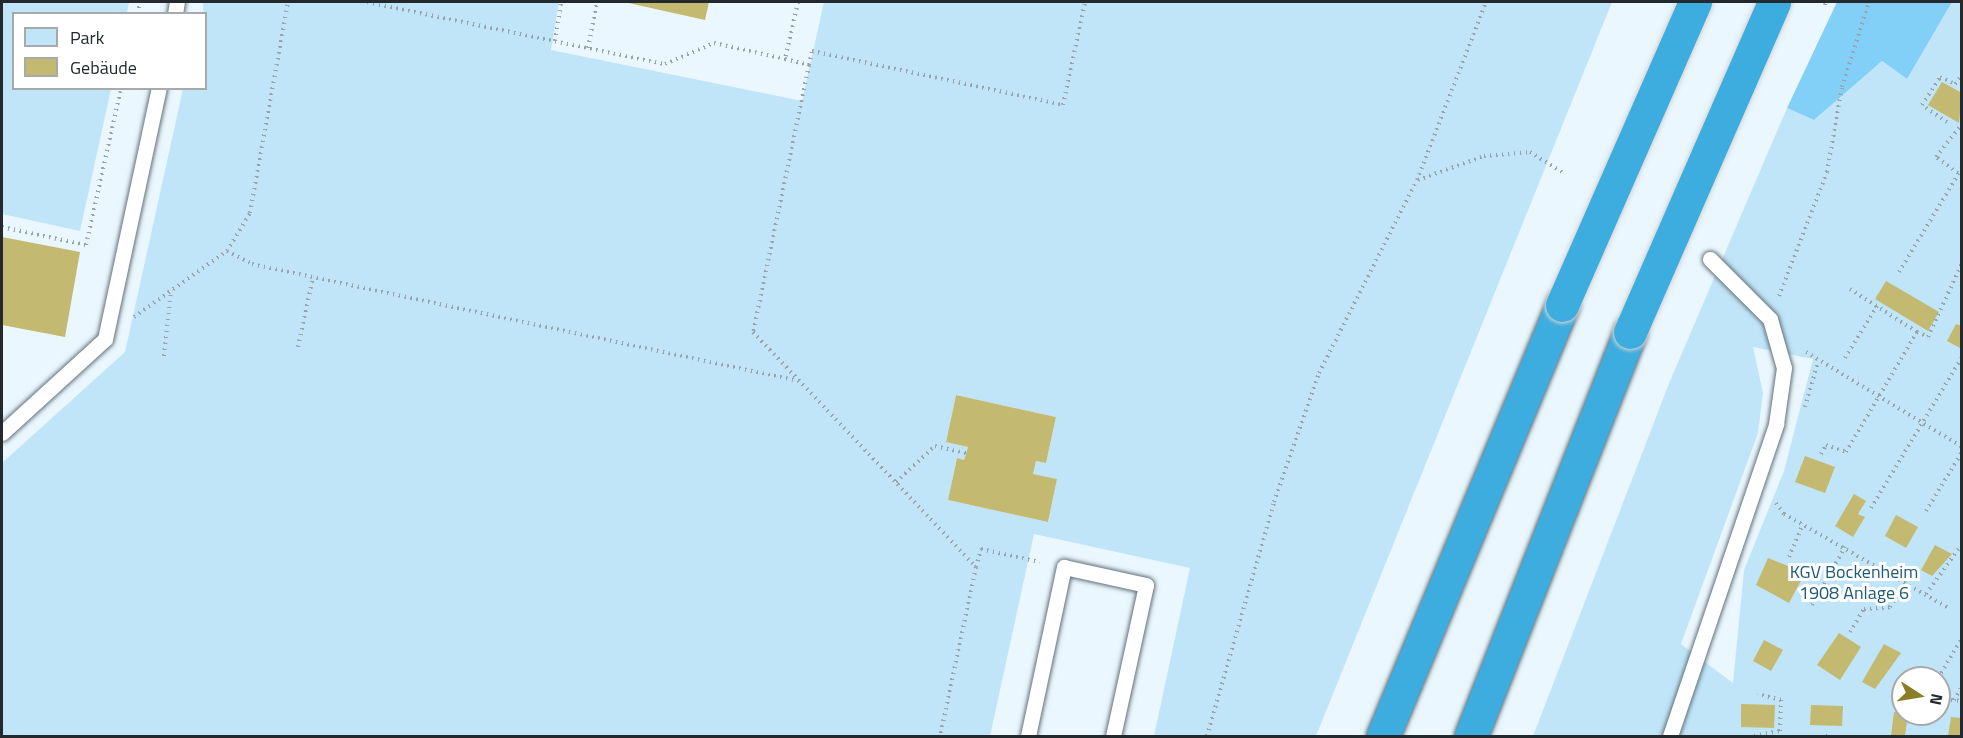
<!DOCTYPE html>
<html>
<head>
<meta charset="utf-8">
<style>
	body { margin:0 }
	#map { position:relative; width:1963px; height:738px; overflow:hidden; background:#eaf7ff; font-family:"Titillium Web",sans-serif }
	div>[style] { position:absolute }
	.green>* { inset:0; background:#c0e5f9 }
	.forest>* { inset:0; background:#82d0f7 }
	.building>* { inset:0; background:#c3b970 }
	.path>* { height:4px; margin-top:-2px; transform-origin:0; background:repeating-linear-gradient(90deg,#99a3a9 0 1.5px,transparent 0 6px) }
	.roads { filter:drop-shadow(0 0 2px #63727a) drop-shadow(0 0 2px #63727a) }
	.service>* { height:15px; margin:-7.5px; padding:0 7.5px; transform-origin:7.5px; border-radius:7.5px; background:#fff }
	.motorway>* { height:33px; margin:-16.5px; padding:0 16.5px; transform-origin:16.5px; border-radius:16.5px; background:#3daddf }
	.bridges { filter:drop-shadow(0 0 2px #d3d4d5) drop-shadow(0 0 2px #d3d4d5) }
	.motorway-bridge>* { height:33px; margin:-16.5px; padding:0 16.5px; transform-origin:16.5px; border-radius:16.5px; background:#3daddf }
	span { translate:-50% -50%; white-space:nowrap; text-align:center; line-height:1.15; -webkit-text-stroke:6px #fff; paint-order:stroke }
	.park-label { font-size:18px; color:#215c77 }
	.frame { position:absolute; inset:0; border:3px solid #23292c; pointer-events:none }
	.legend { position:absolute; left:12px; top:12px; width:195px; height:78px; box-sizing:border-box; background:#fff; border:2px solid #a7a9ab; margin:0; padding:8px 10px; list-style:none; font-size:18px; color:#23292c }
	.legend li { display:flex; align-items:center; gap:12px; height:30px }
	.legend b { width:30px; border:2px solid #a7a9ab }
	.north { position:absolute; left:1891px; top:666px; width:60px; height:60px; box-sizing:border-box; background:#fff; border:2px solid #a7a9ab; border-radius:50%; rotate:102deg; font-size:16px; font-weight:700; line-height:24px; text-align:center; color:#23292c }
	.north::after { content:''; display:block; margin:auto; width:21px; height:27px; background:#8b7f26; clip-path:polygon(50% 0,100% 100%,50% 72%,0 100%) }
</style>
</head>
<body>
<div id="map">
	<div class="green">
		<div style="clip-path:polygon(2px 2px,129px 2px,127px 13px,14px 14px,14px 88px,111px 89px,80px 231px,2px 214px)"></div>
		<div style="clip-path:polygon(evenodd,203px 2px,559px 2px,551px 50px,802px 101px,824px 2px,1612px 2px,1316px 736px,1154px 736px,1190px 568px,1034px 534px,990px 736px,2px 736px,2px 463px,125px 352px,183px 89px,206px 88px,203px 2px,956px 395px,1056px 417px,1046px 463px,1036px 461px,1033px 474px,1057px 479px,1048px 522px,948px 500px,957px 458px,964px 460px,968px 447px,946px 442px,956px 395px)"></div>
		<div style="clip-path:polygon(evenodd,1952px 2px,1961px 2px,1961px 736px,1533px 736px,1670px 381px,1787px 108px,1814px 120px,1882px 61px,1907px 79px,1952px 2px,1753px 347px,1813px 359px,1784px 471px,1744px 570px,1733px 683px,1681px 644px,1758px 433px,1763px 393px,1753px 347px,1952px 2px,1903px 678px,1939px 678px,1939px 714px,1903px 714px,1903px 678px)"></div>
	</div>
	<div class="forest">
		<div style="clip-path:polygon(1837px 2px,1952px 2px,1907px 79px,1882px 61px,1814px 120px,1787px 108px)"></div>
	</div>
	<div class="building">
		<div style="clip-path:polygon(624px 2px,709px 2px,705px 20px)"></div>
		<div style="clip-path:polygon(1942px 82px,1962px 93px,1959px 123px,1928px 105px)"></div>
		<div style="clip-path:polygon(2px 237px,80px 252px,65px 337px,2px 325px)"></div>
		<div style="clip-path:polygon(1886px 281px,1939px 312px,1928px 331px,1875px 299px)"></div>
		<div style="clip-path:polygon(1956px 324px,1962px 326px,1962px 349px,1947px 341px)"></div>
		<div style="clip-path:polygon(956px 395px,1056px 417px,1046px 463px,1036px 461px,1033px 474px,1057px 479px,1048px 522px,948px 500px,957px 458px,964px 460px,968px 447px,946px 442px)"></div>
		<div style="clip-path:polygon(1805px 456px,1835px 467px,1825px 493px,1795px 482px)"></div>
		<div style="clip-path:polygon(1854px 494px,1866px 501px,1858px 514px,1865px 517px,1853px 537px,1835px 526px)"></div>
		<div style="clip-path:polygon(1896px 515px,1918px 527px,1906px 548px,1885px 536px)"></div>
		<div style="clip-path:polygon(1935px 545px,1952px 554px,1932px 576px,1921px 570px)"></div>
		<div style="clip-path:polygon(1768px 558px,1805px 573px,1789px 603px,1756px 585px)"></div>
		<div style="clip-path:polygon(1839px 633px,1861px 647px,1840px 680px,1817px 665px)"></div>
		<div style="clip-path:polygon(1764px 640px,1783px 650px,1771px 671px,1753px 661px)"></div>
		<div style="clip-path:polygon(1884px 644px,1901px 653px,1875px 689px,1862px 682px)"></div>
		<div style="clip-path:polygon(1741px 704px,1775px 705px,1774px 728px,1741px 727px)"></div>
		<div style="clip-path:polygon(1811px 705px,1843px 706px,1842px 726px,1810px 725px)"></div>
		<div style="clip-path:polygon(1894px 712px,1908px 714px,1905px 736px,1891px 736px)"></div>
		<div style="clip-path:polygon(1951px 717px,1962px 718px,1962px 736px,1948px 736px)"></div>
	</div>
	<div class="path">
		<div style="left:367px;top:2px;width:304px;rotate:11.8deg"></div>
		<div style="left:665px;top:64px;width:53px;rotate:-23.2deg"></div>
		<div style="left:714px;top:43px;width:73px;rotate:12.7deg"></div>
		<div style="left:798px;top:2px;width:58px;rotate:102.8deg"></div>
		<div style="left:785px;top:59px;width:25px;rotate:14deg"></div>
		<div style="left:809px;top:65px;width:273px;rotate:101.8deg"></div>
		<div style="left:753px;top:332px;width:324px;rotate:46.5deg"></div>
		<div style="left:976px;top:567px;width:173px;rotate:102deg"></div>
		<div style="left:1825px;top:5px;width:3px;rotate:-72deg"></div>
		<div style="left:138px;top:14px;width:12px;rotate:-81deg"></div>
		<div style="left:555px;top:41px;width:39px;rotate:-81deg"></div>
		<div style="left:588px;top:48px;width:47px;rotate:-78.9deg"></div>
		<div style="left:809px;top:65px;width:14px;rotate:-78deg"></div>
		<div style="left:812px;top:51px;width:257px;rotate:12.1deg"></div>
		<div style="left:1063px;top:105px;width:105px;rotate:-77.9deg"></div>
		<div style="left:1947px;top:122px;width:30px;rotate:-146deg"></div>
		<div style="left:1922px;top:105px;width:33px;rotate:-57deg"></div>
		<div style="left:1940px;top:77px;width:17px;rotate:25deg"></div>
		<div style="left:1955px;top:84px;width:11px;rotate:-52deg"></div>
		<div style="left:1958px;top:173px;width:27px;rotate:-144deg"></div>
		<div style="left:1936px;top:157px;width:42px;rotate:-51.8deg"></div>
		<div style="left:1418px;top:180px;width:70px;rotate:-20deg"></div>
		<div style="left:1484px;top:156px;width:46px;rotate:-5deg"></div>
		<div style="left:1530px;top:152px;width:38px;rotate:32deg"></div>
		<div style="left:2px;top:227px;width:86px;rotate:12.1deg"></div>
		<div style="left:86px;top:245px;width:161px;rotate:-77.4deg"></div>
		<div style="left:227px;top:251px;width:28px;rotate:27deg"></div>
		<div style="left:252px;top:264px;width:559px;rotate:12.07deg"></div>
		<div style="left:1899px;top:272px;width:122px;rotate:-58.8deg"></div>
		<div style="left:1850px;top:289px;width:80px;rotate:32.7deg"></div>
		<div style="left:1779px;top:296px;width:133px;rotate:-68.8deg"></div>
		<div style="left:1827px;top:172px;width:86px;rotate:-80deg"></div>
		<div style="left:1842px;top:87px;width:89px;rotate:-72.4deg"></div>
		<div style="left:134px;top:317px;width:114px;rotate:-35.4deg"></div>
		<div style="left:227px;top:251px;width:44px;rotate:-58.8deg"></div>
		<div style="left:250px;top:213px;width:214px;rotate:-79.8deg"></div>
		<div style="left:298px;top:347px;width:72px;rotate:-77.9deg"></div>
		<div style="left:1806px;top:352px;width:183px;rotate:31.3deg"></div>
		<div style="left:164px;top:356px;width:66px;rotate:-83.9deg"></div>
		<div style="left:1845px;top:358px;width:61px;rotate:-58.4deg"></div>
		<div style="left:1805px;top:407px;width:47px;rotate:-73.9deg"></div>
		<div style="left:1821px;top:454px;width:10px;rotate:-61deg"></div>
		<div style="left:1826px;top:445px;width:21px;rotate:19deg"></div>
		<div style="left:1846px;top:452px;width:139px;rotate:-59.4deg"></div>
		<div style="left:1917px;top:332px;width:12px;rotate:24deg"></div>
		<div style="left:1928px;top:337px;width:81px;rotate:-65.3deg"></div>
		<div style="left:896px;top:482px;width:53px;rotate:-42.7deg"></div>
		<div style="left:935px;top:446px;width:32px;rotate:13deg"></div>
		<div style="left:1776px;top:503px;width:14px;rotate:54deg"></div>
		<div style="left:1784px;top:514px;width:188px;rotate:29.7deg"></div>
		<div style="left:1871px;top:508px;width:176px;rotate:-58.9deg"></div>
		<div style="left:1926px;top:511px;width:69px;rotate:-58.6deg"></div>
		<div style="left:1789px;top:557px;width:36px;rotate:-67deg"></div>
		<div style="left:976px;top:567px;width:19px;rotate:-74deg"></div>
		<div style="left:981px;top:549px;width:60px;rotate:12.4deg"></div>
		<div style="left:1926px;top:594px;width:62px;rotate:-54.2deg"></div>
		<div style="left:1812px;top:605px;width:67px;rotate:-60.4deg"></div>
		<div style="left:1850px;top:632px;width:27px;rotate:-59deg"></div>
		<div style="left:1864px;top:609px;width:26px;rotate:-4deg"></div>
		<div style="left:1890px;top:607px;width:30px;rotate:-57deg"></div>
		<div style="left:1938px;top:678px;width:47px;rotate:-59deg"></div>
		<div style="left:1939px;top:699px;width:23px;rotate:5deg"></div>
		<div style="left:1954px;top:700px;width:16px;rotate:-60deg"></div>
		<div style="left:1207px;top:736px;width:243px;rotate:-74deg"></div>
		<div style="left:1274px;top:502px;width:137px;rotate:-70.8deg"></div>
		<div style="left:1319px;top:373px;width:216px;rotate:-63.1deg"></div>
		<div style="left:1417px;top:180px;width:191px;rotate:-68.8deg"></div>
		<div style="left:1754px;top:736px;width:26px;rotate:-11deg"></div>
		<div style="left:1780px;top:731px;width:31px;rotate:-88deg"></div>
		<div style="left:1781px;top:700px;width:24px;rotate:-165deg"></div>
		<div style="left:1826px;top:736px;width:6px;rotate:-9deg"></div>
	</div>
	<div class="roads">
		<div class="service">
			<div style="left:175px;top:14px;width:12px;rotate:-81deg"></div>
			<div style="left:2px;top:433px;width:139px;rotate:-42.4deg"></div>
			<div style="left:105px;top:339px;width:257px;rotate:-77.9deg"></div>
			<div style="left:1028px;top:736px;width:173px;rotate:-78deg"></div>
			<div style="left:1064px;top:567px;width:84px;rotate:12.4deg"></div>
			<div style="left:1146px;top:585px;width:155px;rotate:102.3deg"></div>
			<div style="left:1670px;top:736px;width:330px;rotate:-71.2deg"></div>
			<div style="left:1776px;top:424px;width:57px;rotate:-81.9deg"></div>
			<div style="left:1784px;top:368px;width:51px;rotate:-105.9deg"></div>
			<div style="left:1770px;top:319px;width:85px;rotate:-135deg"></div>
		</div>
		<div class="motorway">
			<div style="left:1383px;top:736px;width:467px;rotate:-67.4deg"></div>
			<div style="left:1471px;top:736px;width:434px;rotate:-68.5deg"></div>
		</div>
	</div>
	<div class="bridges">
		<div class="motorway-bridge">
			<div style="left:1562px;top:305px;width:331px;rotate:-66.3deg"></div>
			<div style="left:1630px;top:332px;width:360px;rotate:-66.4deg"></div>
		</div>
	</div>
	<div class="park-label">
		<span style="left:1854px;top:583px">KGV Bockenheim<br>1908 Anlage 6</span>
	</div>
	<div class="frame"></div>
	<ul class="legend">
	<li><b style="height:16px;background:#c0e5f9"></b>Park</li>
	<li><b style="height:16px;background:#c3b970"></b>Gebäude</li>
	</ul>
	<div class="north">N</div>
</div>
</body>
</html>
